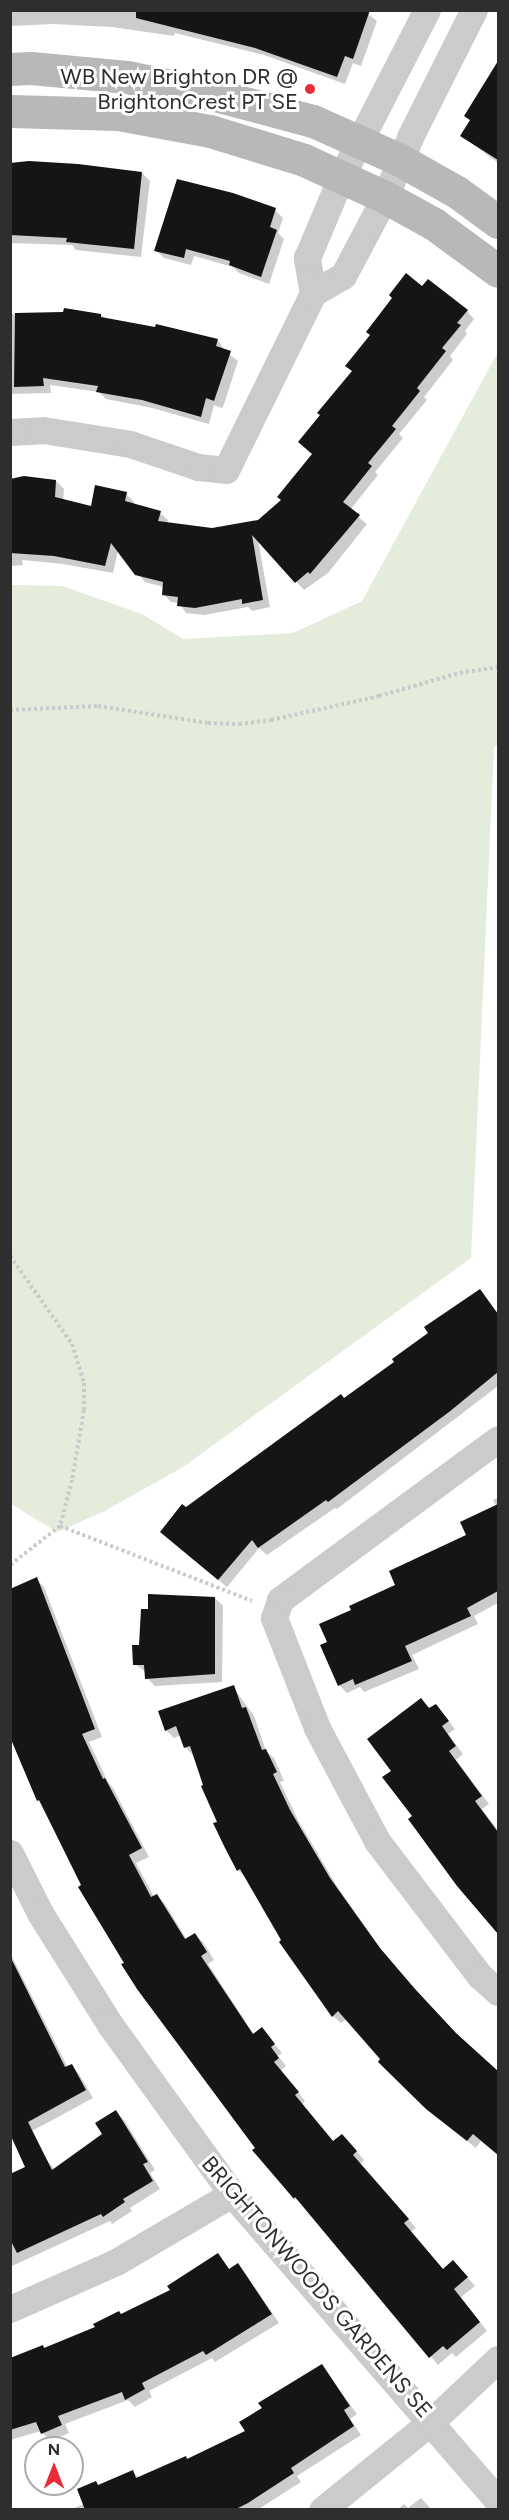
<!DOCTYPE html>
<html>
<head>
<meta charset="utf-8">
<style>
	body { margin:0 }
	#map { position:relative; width:509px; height:2520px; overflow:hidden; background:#fff; font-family:Figtree,sans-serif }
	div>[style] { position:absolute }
	.green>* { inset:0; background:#e4ecdb }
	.shadow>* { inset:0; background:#0003 }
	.building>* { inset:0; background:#151515 }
	.path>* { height:4px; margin-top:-2px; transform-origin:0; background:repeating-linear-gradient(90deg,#cbcbcb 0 3px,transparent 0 6px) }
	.street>* { height:27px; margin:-13.5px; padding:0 13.5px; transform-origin:13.5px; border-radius:13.5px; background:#cbcbcb }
	.secondary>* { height:33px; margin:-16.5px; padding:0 16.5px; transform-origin:16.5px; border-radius:16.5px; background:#b8b8b8 }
	.dots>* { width:16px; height:16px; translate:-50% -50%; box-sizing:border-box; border:3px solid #fff; border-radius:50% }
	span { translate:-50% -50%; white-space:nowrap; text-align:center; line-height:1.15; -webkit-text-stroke:6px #fff; paint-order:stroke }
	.poi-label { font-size:22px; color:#2e2e2e }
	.right { translate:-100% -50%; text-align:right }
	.street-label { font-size:22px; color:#2e2e2e }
	.frame { position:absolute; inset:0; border:12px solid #2e2e2e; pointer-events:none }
	.north { position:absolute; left:24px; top:2436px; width:60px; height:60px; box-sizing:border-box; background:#fff; border:2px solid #ababab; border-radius:50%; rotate:0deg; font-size:16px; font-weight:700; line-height:24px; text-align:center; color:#2e2e2e }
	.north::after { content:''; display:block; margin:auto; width:21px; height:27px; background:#ea2b38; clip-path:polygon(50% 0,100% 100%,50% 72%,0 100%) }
</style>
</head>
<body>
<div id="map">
	<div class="green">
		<div style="clip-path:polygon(498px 352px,498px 745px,494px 747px,471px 1258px,183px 1467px,105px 1511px,57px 1532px,11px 1504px,11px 585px,62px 586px,142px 614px,183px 639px,293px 633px,362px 601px)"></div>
	</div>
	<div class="shadow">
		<div style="clip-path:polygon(10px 10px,363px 10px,377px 21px,361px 66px,353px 63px,345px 84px,264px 55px,175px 33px,174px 36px,112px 27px,53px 24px,10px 26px)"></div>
		<div style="clip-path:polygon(494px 71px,498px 74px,498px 163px,462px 136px,471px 121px,465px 116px)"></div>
		<div style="clip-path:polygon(10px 164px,142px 173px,150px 181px,141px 257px,76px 250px,72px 245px,10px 243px)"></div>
		<div style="clip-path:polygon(275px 210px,283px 218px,278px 233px,284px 239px,269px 284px,239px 273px,233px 267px,194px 256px,191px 265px,164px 258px,156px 250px)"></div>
		<div style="clip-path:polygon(423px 288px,467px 311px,474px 319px,465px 331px,467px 334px,450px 356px,453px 360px,424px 397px,427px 400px,399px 434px,403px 438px,375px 472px,378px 475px,350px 510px,367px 524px,328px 573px,304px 590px,258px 540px,270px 607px,252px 611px,248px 607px,204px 615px,186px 613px,179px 603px,171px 602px,163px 594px,164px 587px,145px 582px,118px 550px,113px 573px,63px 564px,22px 560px,23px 565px,10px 566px,10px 479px,56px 481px,64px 489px,63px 501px,92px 507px,126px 494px,134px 502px,133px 505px,160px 513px,168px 520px,167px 524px,212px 530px,259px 521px,283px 500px)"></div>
		<div style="clip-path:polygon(10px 314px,101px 315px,105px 319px,218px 340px,225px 351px,238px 361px,224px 404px,222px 408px,214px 405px,209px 424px,152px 408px,106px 399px,99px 392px,50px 385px,51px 393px,10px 394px)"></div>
		<div style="clip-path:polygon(479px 1291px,498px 1314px,498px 1386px,337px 1509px,335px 1508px,267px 1555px,259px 1548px,227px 1587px,170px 1540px,186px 1509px,397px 1362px)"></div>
		<div style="clip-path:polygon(498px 1498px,498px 1603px,474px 1616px,478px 1624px,412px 1655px,419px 1669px,364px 1692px,360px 1687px,347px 1693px,339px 1685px,329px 1643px,353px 1611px,397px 1586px,468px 1536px,497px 1507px,493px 1500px)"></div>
		<div style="clip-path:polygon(36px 1579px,44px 1587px,102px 1737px,89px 1742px,108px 1782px,113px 1788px,149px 1857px,136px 1863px,154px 1897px,157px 1896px,165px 1904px,187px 1940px,195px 1935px,203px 1942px,214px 1960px,208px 1964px,254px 2035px,262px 2029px,282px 2053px,278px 2056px,286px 2066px,281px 2070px,305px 2101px,302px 2104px,334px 2142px,350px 2143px,364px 2160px,360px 2164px,416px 2228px,411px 2232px,443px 2270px,461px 2270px,475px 2286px,461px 2297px,487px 2331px,456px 2357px,452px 2353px,438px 2365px,303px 2205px,295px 2198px,126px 1963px,83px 1886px,44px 1806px,38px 1800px)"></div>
		<div style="clip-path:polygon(215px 1598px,223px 1606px,222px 1682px,155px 1686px,147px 1678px,146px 1672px,135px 1664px,141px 1646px)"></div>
		<div style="clip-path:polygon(233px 1687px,254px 1716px,266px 1751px,274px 1758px,284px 1781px,280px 1782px,298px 1820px,338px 1888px,387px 1958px,459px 2037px,498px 2072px,498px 2155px,481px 2141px,476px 2148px,436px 2117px,347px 2019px,341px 2023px,333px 2016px,283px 1940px,246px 1878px,238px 1870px,193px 1755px,185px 1747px,181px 1735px,174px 1738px,166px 1730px)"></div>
		<div style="clip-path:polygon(436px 1706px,455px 1729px,448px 1734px,463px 1754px,456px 1760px,489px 1804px,482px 1809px,498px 1831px,498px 1930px,481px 1911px,414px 1816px,393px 1771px,430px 1709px)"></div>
		<div style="clip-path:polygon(10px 1953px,68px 2068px,72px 2066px,79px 2074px,93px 2098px,21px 2137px,10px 2124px)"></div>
		<div style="clip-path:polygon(116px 2112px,124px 2120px,155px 2170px,150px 2173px,160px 2189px,130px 2208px,132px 2211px,112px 2224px,110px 2221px,10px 2267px,10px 2179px,43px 2155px,54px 2169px,104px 2135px)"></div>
		<div style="clip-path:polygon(218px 2255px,230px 2270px,238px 2265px,245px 2273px,279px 2323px,215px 2362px,212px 2358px,149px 2391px,152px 2397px,135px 2407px,128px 2400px,65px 2424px,69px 2433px,50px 2441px,41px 2431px,10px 2440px,10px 2359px,45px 2349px,122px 2316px,172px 2290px)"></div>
		<div style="clip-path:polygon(321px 2366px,357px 2414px,350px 2419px,361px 2435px,297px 2476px,301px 2482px,257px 2510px,69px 2510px,84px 2504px,96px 2483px,99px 2486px,133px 2472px,139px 2478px,188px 2460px,247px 2431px)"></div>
		<div style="clip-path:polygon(421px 2498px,432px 2510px,397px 2510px,404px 2504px,408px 2508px)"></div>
	</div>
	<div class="building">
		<div style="clip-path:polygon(136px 10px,370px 10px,353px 59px,345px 56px,337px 77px,255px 48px,136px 18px)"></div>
		<div style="clip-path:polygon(498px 61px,498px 160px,460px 136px,470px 120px,464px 116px)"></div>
		<div style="clip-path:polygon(29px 161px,78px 164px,142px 172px,134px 249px,66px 242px,67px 238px,10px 235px,10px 163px)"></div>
		<div style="clip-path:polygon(177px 179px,233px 193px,276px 208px,270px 227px,277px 230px,261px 277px,229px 265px,230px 261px,186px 249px,184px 258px,154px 251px)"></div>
		<div style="clip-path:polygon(406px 273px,422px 286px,428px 279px,468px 310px,457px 323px,461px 325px,442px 348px,446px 351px,417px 388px,420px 391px,392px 426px,396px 429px,368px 463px,372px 466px,343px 502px,360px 515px,310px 574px,308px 572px,295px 583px,252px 535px,263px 600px,242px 604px,242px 599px,195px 608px,177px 606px,178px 597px,162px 595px,163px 582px,135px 575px,111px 543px,105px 566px,54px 556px,10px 553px,10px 479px,24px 476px,56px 480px,55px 497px,91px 506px,95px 485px,127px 492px,125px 501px,161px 511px,158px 521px,212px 528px,258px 520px,281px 500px,277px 497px,312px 454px,298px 442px,320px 415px,317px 413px,352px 371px,345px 366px,370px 335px,366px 332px,392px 298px,389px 295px)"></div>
		<div style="clip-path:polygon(64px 308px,101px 314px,101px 317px,155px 327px,156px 324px,218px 339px,216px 346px,231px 351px,214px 401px,206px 398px,201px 417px,142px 400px,96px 392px,98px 386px,43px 378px,44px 386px,14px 387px,15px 313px,63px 312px)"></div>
		<div style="clip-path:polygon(480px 1289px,498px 1314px,498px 1372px,449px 1412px,328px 1502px,326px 1500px,258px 1548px,252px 1540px,218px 1580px,160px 1532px,182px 1504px,186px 1507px,341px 1394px,344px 1398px,394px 1362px,392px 1359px,428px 1333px,424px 1327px)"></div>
		<div style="clip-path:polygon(498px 1504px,498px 1591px,467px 1608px,471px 1616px,405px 1646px,412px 1661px,355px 1685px,353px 1679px,338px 1686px,320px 1645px,327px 1642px,319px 1624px,351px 1610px,349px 1606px,395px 1585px,389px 1571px,466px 1535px,460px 1522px)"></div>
		<div style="clip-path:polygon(37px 1577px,95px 1729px,82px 1734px,103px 1779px,105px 1778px,142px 1848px,129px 1855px,151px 1897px,157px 1894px,185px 1939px,195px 1933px,207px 1952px,201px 1956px,253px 2034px,262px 2027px,275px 2044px,271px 2047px,279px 2058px,274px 2062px,299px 2092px,295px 2095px,333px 2141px,342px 2134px,357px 2151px,353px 2155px,409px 2219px,404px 2223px,443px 2269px,453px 2260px,468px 2277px,454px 2289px,480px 2322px,447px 2350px,443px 2346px,429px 2358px,295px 2197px,294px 2199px,252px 2150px,255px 2148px,137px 1989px,121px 1964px,124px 1963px,78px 1887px,81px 1885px,39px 1800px,37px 1801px,10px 1737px,10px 1589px)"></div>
		<div style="clip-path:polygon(148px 1594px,215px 1597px,215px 1674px,145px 1679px,144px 1665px,133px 1665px,132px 1645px,139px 1645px,141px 1609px,148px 1609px)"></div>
		<div style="clip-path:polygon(234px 1685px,242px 1708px,246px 1707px,262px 1750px,266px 1749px,277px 1772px,273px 1774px,290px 1810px,330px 1878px,380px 1948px,415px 1989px,456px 2033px,498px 2071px,498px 2155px,473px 2134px,467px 2141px,426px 2109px,378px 2062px,380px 2059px,338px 2011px,332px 2017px,279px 1942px,281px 1940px,240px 1869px,237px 1871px,225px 1848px,213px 1823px,217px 1822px,201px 1786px,203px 1785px,190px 1746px,184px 1748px,176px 1726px,165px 1731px,158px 1711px)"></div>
		<div style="clip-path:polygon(421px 1698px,429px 1708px,436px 1704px,449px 1721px,442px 1726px,456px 1746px,449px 1751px,482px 1796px,475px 1801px,498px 1832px,498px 1934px,457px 1886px,408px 1819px,412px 1816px,382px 1777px,391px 1771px,367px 1739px)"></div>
		<div style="clip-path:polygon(10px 1956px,65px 2067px,72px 2064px,86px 2090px,28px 2122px,52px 2170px,102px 2134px,95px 2123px,116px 2110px,148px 2162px,143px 2164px,153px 2181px,123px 2199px,125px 2202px,103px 2217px,101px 2214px,17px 2253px,10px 2239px,10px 2174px,25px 2167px,10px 2134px)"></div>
		<div style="clip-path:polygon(218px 2253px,229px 2269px,238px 2263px,272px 2314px,206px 2355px,203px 2351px,142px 2383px,145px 2389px,125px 2400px,122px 2392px,58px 2416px,62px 2425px,41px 2434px,36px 2422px,10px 2430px,10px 2358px,43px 2345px,44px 2348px,95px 2327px,93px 2324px,119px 2311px,121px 2314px,170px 2290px,167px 2286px)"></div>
		<div style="clip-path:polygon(322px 2364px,350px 2406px,344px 2410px,354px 2426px,291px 2468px,294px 2473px,248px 2503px,234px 2510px,85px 2510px,77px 2489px,96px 2481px,98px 2485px,133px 2470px,136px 2478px,186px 2456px,187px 2459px,245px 2431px,239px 2422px,262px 2408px,258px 2403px)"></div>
	</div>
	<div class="path">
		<div style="left:10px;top:710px;width:88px;rotate:-2.6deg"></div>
		<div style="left:98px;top:706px;width:111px;rotate:8.8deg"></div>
		<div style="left:208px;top:723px;width:31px;rotate:2deg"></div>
		<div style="left:239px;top:724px;width:32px;rotate:-7deg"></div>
		<div style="left:271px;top:720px;width:111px;rotate:-12.5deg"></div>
		<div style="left:379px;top:696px;width:84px;rotate:-15.9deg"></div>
		<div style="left:460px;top:673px;width:38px;rotate:-9deg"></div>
		<div style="left:10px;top:1256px;width:108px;rotate:54.8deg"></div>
		<div style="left:72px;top:1344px;width:41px;rotate:72.9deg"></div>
		<div style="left:84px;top:1383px;width:27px;rotate:90deg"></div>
		<div style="left:84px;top:1410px;width:71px;rotate:99.7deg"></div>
		<div style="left:72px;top:1480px;width:48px;rotate:104.6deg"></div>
		<div style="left:60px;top:1526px;width:63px;rotate:142deg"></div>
		<div style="left:60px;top:1526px;width:206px;rotate:21.3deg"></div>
	</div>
	<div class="street">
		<div style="left:313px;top:293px;width:36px;rotate:-100deg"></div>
		<div style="left:307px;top:258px;width:88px;rotate:-67.2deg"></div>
		<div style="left:341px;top:177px;width:188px;rotate:-62.8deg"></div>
		<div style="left:10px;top:432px;width:33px;rotate:-3deg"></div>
		<div style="left:43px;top:430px;width:88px;rotate:9.1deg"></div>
		<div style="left:130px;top:444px;width:72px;rotate:18.7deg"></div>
		<div style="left:198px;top:467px;width:28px;rotate:6deg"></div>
		<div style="left:226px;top:470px;width:197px;rotate:-63.8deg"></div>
		<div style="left:313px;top:293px;width:34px;rotate:-30deg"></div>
		<div style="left:343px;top:276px;width:58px;rotate:-62.1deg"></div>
		<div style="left:370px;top:225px;width:32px;rotate:-62deg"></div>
		<div style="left:385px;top:197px;width:67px;rotate:-67.2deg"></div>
		<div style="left:411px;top:135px;width:140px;rotate:-63.3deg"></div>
		<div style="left:498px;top:1439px;width:271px;rotate:143.6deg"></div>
		<div style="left:280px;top:1600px;width:19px;rotate:108deg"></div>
		<div style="left:274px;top:1618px;width:118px;rotate:68.6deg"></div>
		<div style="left:317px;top:1728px;width:128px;rotate:62deg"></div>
		<div style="left:377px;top:1841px;width:170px;rotate:52.7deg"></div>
		<div style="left:480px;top:1976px;width:24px;rotate:42deg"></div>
		<div style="left:10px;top:1853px;width:67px;rotate:63.4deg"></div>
		<div style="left:40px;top:1913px;width:133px;rotate:57.9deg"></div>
		<div style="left:111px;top:2026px;width:207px;rotate:54.2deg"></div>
		<div style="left:232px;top:2194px;width:406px;rotate:49.1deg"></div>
		<div style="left:10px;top:2309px;width:116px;rotate:-23.9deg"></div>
		<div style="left:116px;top:2262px;width:134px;rotate:-30.4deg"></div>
		<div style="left:322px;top:2510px;width:141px;rotate:-39deg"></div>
		<div style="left:432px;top:2421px;width:91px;rotate:-43.2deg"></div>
	</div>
	<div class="secondary">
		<div style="left:10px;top:69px;width:21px;rotate:-3deg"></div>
		<div style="left:31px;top:68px;width:96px;rotate:5.4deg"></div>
		<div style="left:127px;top:77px;width:90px;rotate:11.6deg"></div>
		<div style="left:215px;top:95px;width:101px;rotate:14.9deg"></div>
		<div style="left:313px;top:121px;width:95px;rotate:24.1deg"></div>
		<div style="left:400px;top:160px;width:65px;rotate:29.3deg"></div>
		<div style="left:457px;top:192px;width:51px;rotate:36.2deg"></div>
		<div style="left:10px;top:111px;width:108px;rotate:1.6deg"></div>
		<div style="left:118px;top:114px;width:94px;rotate:10.5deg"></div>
		<div style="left:210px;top:131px;width:98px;rotate:17.1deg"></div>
		<div style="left:304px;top:160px;width:89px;rotate:24.6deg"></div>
		<div style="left:385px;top:197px;width:56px;rotate:28.9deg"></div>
		<div style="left:434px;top:224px;width:79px;rotate:36.3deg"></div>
	</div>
	<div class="dots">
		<div style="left:310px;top:89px;background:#ea2b38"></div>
	</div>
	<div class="poi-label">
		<span class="right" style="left:298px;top:89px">WB New Brighton DR @<br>BrightonCrest PT SE</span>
	</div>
	<div class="street-label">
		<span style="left:317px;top:2287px;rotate:49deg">BRIGHTONWOODS GARDENS SE</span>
	</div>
	<div class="frame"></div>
	<div class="north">N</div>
</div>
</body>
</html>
